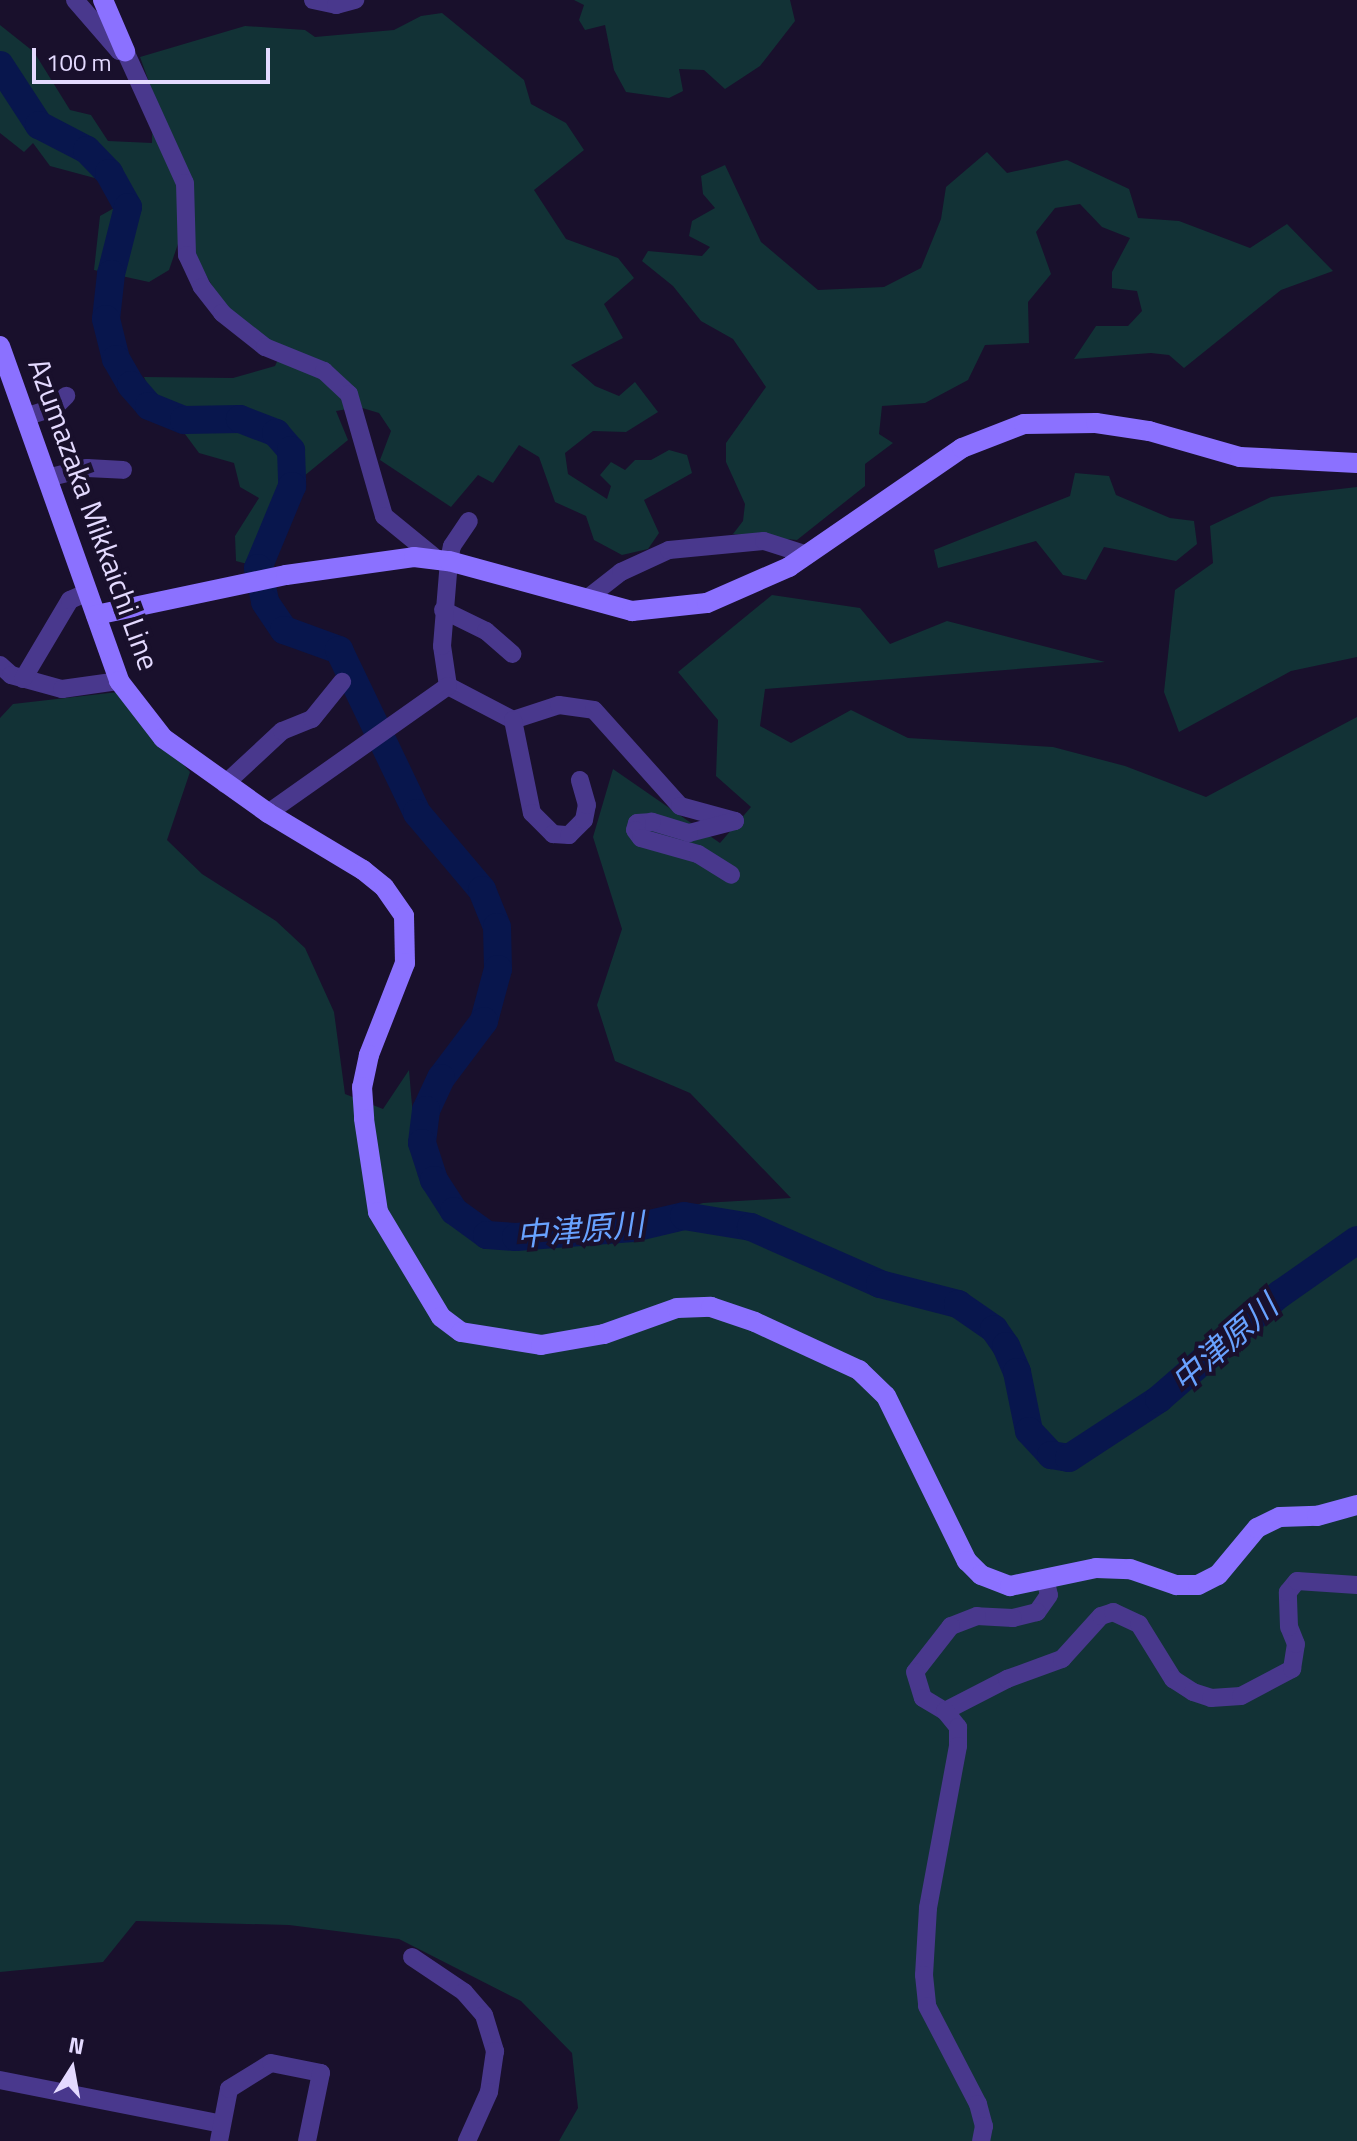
<!DOCTYPE html>
<html>
<head>
<meta charset="utf-8">
<style>
	body { margin:0 }
	#map { position:relative; width:1357px; height:2141px; overflow:hidden; background:#19102c; font-family:"Titillium Web","Noto Sans JP",sans-serif }
	div>[style] { position:absolute }
	.green>* { inset:0; background:#123236 }
	.river>* { height:28px; margin:-14px; padding:0 14px; transform-origin:14px; border-radius:14px; background:#08164d }
	.street>* { height:18px; margin:-9px; padding:0 9px; transform-origin:9px; border-radius:9px; background:#49388d }
	.secondary>* { height:20px; margin:-10px; padding:0 10px; transform-origin:10px; border-radius:10px; background:#8b71ff }
	span { translate:-50% -50%; white-space:nowrap; text-align:center; line-height:1.15; -webkit-text-stroke:8px #19102c; paint-order:stroke }
	.street-label { font-size:30px; color:#e4daff }
	.water-label { font-size:32px; color:#68a2ff; font-style:italic }
	.north { position:absolute; left:32px; top:2029px; width:80px; height:80px; -webkit-text-stroke:6px #19102c; paint-order:stroke; rotate:11deg; font-size:22px; font-weight:700; line-height:32px; text-align:center; color:#e4daff }
	.north::after { content:''; display:block; margin:auto; width:28px; height:36px; background:#e4daff; clip-path:polygon(50% 0,100% 100%,50% 72%,0 100%) }
	.scale { position:absolute; left:32px; top:48px; width:238px; height:36px; box-sizing:border-box; border:4px solid #e4daff; border-top:0; padding-left:10px; font-size:24px; line-height:28px; white-space:nowrap; color:#e4daff; -webkit-text-stroke:6px #19102c; paint-order:stroke }
</style>
</head>
<body>
<div id="map">
	<div class="green">
		<div style="clip-path:polygon(574px 0,790px 0,795px 21px,760px 66px,725px 89px,704px 70px,679px 69px,683px 91px,669px 98px,626px 92px,614px 70px,605px 25px,585px 30px,579px 20px,584px 5px)"></div>
		<div style="clip-path:polygon(442px 13px,524px 80px,531px 104px,566px 123px,584px 150px,534px 190px,566px 239px,618px 258px,634px 278px,604px 304px,623px 338px,571px 365px,595px 386px,619px 396px,635px 382px,658px 412px,626px 432px,593px 431px,565px 453px,568px 474px,607px 499px,611px 486px,600px 475px,611px 462px,625px 470px,635px 460px,651px 460px,669px 450px,687px 455px,692px 473px,644px 500px,659px 533px,648px 549px,622px 555px,594px 540px,586px 516px,555px 502px,539px 457px,519px 445px,493px 483px,478px 475px,451px 507px,380px 460px,391px 431px,379px 413px,359px 407px,336px 411px,348px 440px,276px 499px,251px 565px,236px 561px,235px 536px,259px 498px,240px 487px,234px 463px,199px 453px,185px 434px,212px 428px,205px 407px,177px 411px,155px 402px,144px 377px,233px 378px,275px 366px,284px 347px,262px 336px,221px 301px,195px 256px,179px 241px,169px 270px,149px 282px,94px 270px,100px 216px,116px 207px,116px 198px,102px 180px,50px 166px,33px 143px,24px 152px,0 133px,0 25px,34px 52px,70px 110px,91px 115px,108px 141px,152px 143px,153px 93px,140px 57px,245px 26px,305px 30px,315px 37px,394px 30px,421px 16px)"></div>
		<div style="clip-path:polygon(987px 152px,1007px 173px,1067px 160px,1129px 189px,1138px 218px,1179px 221px,1250px 248px,1287px 224px,1333px 271px,1281px 290px,1184px 368px,1169px 355px,1151px 353px,1074px 359px,1096px 326px,1128px 326px,1142px 311px,1137px 291px,1112px 288px,1112px 272px,1130px 238px,1102px 227px,1080px 204px,1055px 208px,1036px 232px,1051px 274px,1028px 302px,1029px 343px,985px 345px,968px 380px,925px 403px,882px 406px,879px 434px,893px 443px,865px 464px,865px 486px,797px 540px,733px 534px,743px 521px,745px 504px,726px 462px,726px 443px,766px 387px,733px 339px,701px 321px,673px 286px,642px 261px,648px 251px,702px 256px,710px 247px,689px 236px,692px 221px,715px 208px,703px 194px,701px 176px,725px 165px,761px 242px,818px 290px,884px 287px,921px 268px,941px 219px,946px 187px)"></div>
		<div style="clip-path:polygon(1075px 473px,1109px 476px,1116px 495px,1170px 518px,1194px 521px,1197px 544px,1176px 561px,1104px 547px,1086px 580px,1063px 575px,1036px 541px,938px 568px,934px 550px,1070px 496px)"></div>
		<div style="clip-path:polygon(1357px 487px,1357px 657px,1291px 671px,1179px 732px,1164px 692px,1175px 590px,1213px 563px,1210px 526px,1271px 497px)"></div>
		<div style="clip-path:polygon(772px 595px,860px 608px,890px 644px,947px 621px,1105px 662px,765px 689px,760px 726px,791px 743px,851px 710px,908px 738px,1053px 747px,1125px 766px,1206px 797px,1357px 717px,1357px 2141px,559px 2141px,578px 2108px,572px 2053px,521px 2001px,399px 1939px,289px 1925px,136px 1921px,103px 1962px,0 1972px,0 718px,13px 704px,118px 692px,190px 772px,167px 840px,202px 874px,276px 921px,305px 948px,334px 1012px,345px 1094px,383px 1109px,409px 1070px,418px 1176px,458px 1225px,494px 1245px,581px 1239px,703px 1203px,791px 1198px,690px 1093px,615px 1061px,597px 1005px,622px 929px,593px 837px,613px 769px,720px 843px,751px 807px,716px 776px,718px 720px,678px 672px)"></div>
	</div>
	<div class="river">
		<div style="left:0;top:65px;width:72px;rotate:57deg"></div>
		<div style="left:39px;top:125px;width:54px;rotate:27.5deg"></div>
		<div style="left:87px;top:150px;width:32px;rotate:46deg"></div>
		<div style="left:109px;top:173px;width:39px;rotate:61deg"></div>
		<div style="left:128px;top:207px;width:69px;rotate:104.2deg"></div>
		<div style="left:111px;top:274px;width:45px;rotate:96.3deg"></div>
		<div style="left:106px;top:319px;width:41px;rotate:76deg"></div>
		<div style="left:116px;top:359px;width:30px;rotate:60deg"></div>
		<div style="left:131px;top:385px;width:28px;rotate:49deg"></div>
		<div style="left:149px;top:406px;width:38px;rotate:22deg"></div>
		<div style="left:184px;top:420px;width:56px;rotate:-1deg"></div>
		<div style="left:240px;top:419px;width:39px;rotate:21deg"></div>
		<div style="left:276px;top:433px;width:23px;rotate:49deg"></div>
		<div style="left:291px;top:450px;width:36px;rotate:88deg"></div>
		<div style="left:292px;top:486px;width:89px;rotate:112.5deg"></div>
		<div style="left:258px;top:568px;width:35px;rotate:78deg"></div>
		<div style="left:265px;top:602px;width:34px;rotate:56deg"></div>
		<div style="left:284px;top:630px;width:59px;rotate:20deg"></div>
		<div style="left:339px;top:650px;width:181px;rotate:64.4deg"></div>
		<div style="left:417px;top:813px;width:101px;rotate:49.8deg"></div>
		<div style="left:482px;top:890px;width:40px;rotate:68deg"></div>
		<div style="left:497px;top:927px;width:42px;rotate:88.6deg"></div>
		<div style="left:498px;top:969px;width:54px;rotate:105.1deg"></div>
		<div style="left:484px;top:1021px;width:71px;rotate:127deg"></div>
		<div style="left:441px;top:1078px;width:35px;rotate:115deg"></div>
		<div style="left:426px;top:1110px;width:33px;rotate:97deg"></div>
		<div style="left:422px;top:1143px;width:39px;rotate:72deg"></div>
		<div style="left:434px;top:1180px;width:37px;rotate:57deg"></div>
		<div style="left:454px;top:1211px;width:41px;rotate:36deg"></div>
		<div style="left:487px;top:1235px;width:29px;rotate:4deg"></div>
		<div style="left:516px;top:1237px;width:117px;rotate:-4.4deg"></div>
		<div style="left:633px;top:1228px;width:52px;rotate:-13.2deg"></div>
		<div style="left:684px;top:1216px;width:68px;rotate:9.3deg"></div>
		<div style="left:751px;top:1227px;width:141px;rotate:23.8deg"></div>
		<div style="left:880px;top:1284px;width:81px;rotate:14.4deg"></div>
		<div style="left:958px;top:1304px;width:44px;rotate:34.8deg"></div>
		<div style="left:994px;top:1329px;width:21px;rotate:55deg"></div>
		<div style="left:1006px;top:1346px;width:28px;rotate:67deg"></div>
		<div style="left:1017px;top:1372px;width:60px;rotate:78.5deg"></div>
		<div style="left:1029px;top:1431px;width:33px;rotate:47deg"></div>
		<div style="left:1051px;top:1455px;width:18px;rotate:9deg"></div>
		<div style="left:1069px;top:1458px;width:108px;rotate:-33.2deg"></div>
		<div style="left:1159px;top:1399px;width:160px;rotate:-41deg"></div>
		<div style="left:1280px;top:1294px;width:94px;rotate:-35deg"></div>
	</div>
	<div class="street">
		<div style="left:75px;top:0;width:67px;rotate:49.2deg"></div>
		<div style="left:119px;top:51px;width:6px"></div>
		<div style="left:125px;top:51px;width:145px;rotate:65.6deg"></div>
		<div style="left:185px;top:183px;width:72px;rotate:88.4deg"></div>
		<div style="left:187px;top:255px;width:35px;rotate:65deg"></div>
		<div style="left:202px;top:287px;width:33px;rotate:52deg"></div>
		<div style="left:222px;top:313px;width:55px;rotate:38.3deg"></div>
		<div style="left:265px;top:347px;width:64px;rotate:22.1deg"></div>
		<div style="left:324px;top:371px;width:34px;rotate:43deg"></div>
		<div style="left:349px;top:394px;width:127px;rotate:74deg"></div>
		<div style="left:384px;top:516px;width:70px;rotate:39.2deg"></div>
		<div style="left:313px;top:0;width:24px;rotate:12deg"></div>
		<div style="left:336px;top:5px;width:20px;rotate:-15deg"></div>
		<div style="left:25px;top:417px;width:32px;rotate:-18deg"></div>
		<div style="left:55px;top:407px;width:16px;rotate:-45deg"></div>
		<div style="left:47px;top:478px;width:41px;rotate:-14deg"></div>
		<div style="left:87px;top:468px;width:36px;rotate:3deg"></div>
		<div style="left:589px;top:597px;width:41px;rotate:-38deg"></div>
		<div style="left:621px;top:572px;width:53px;rotate:-24.6deg"></div>
		<div style="left:669px;top:550px;width:95px;rotate:-5.4deg"></div>
		<div style="left:764px;top:541px;width:46px;rotate:17.7deg"></div>
		<div style="left:443px;top:610px;width:48px;rotate:26deg"></div>
		<div style="left:486px;top:631px;width:35px;rotate:41deg"></div>
		<div style="left:0;top:665px;width:15px;rotate:42deg"></div>
		<div style="left:11px;top:675px;width:53px;rotate:15.4deg"></div>
		<div style="left:62px;top:689px;width:58px;rotate:-8deg"></div>
		<div style="left:23px;top:679px;width:92px;rotate:-59.3deg"></div>
		<div style="left:70px;top:600px;width:20px;rotate:-24deg"></div>
		<div style="left:448px;top:686px;width:73px;rotate:27.6deg"></div>
		<div style="left:513px;top:720px;width:48px;rotate:-18.1deg"></div>
		<div style="left:559px;top:705px;width:35px;rotate:8deg"></div>
		<div style="left:594px;top:710px;width:129px;rotate:48.1deg"></div>
		<div style="left:680px;top:806px;width:57px;rotate:15.3deg"></div>
		<div style="left:735px;top:821px;width:48px;rotate:165.4deg"></div>
		<div style="left:689px;top:833px;width:39px;rotate:-163deg"></div>
		<div style="left:652px;top:822px;width:15px;rotate:176deg"></div>
		<div style="left:637px;top:823px;width:7px;rotate:106deg"></div>
		<div style="left:635px;top:830px;width:10px;rotate:53deg"></div>
		<div style="left:641px;top:838px;width:59px;rotate:15.7deg"></div>
		<div style="left:698px;top:854px;width:39px;rotate:32deg"></div>
		<div style="left:448px;top:686px;width:40px;rotate:-98.5deg"></div>
		<div style="left:442px;top:646px;width:85px;rotate:-85.3deg"></div>
		<div style="left:449px;top:561px;width:15px;rotate:-79deg"></div>
		<div style="left:452px;top:546px;width:30px;rotate:-56deg"></div>
		<div style="left:513px;top:720px;width:95px;rotate:78.5deg"></div>
		<div style="left:532px;top:813px;width:30px;rotate:45deg"></div>
		<div style="left:553px;top:834px;width:16px;rotate:4deg"></div>
		<div style="left:569px;top:835px;width:21px;rotate:-45deg"></div>
		<div style="left:584px;top:820px;width:15px;rotate:-79deg"></div>
		<div style="left:587px;top:805px;width:26px;rotate:-106deg"></div>
		<div style="left:225px;top:784px;width:78px;rotate:-42.9deg"></div>
		<div style="left:282px;top:731px;width:32px;rotate:-22deg"></div>
		<div style="left:312px;top:719px;width:48px;rotate:-51deg"></div>
		<div style="left:268px;top:813px;width:220px;rotate:-35.2deg"></div>
		<div style="left:1045px;top:1578px;width:17px;rotate:77deg"></div>
		<div style="left:1049px;top:1595px;width:21px;rotate:125deg"></div>
		<div style="left:1037px;top:1612px;width:25px;rotate:166deg"></div>
		<div style="left:1013px;top:1618px;width:36px;rotate:-177deg"></div>
		<div style="left:977px;top:1616px;width:28px;rotate:159deg"></div>
		<div style="left:951px;top:1626px;width:58px;rotate:128deg"></div>
		<div style="left:915px;top:1672px;width:27px;rotate:73deg"></div>
		<div style="left:923px;top:1698px;width:26px;rotate:31deg"></div>
		<div style="left:945px;top:1711px;width:70px;rotate:-27.3deg"></div>
		<div style="left:1007px;top:1679px;width:59px;rotate:-20deg"></div>
		<div style="left:1062px;top:1659px;width:58px;rotate:-47.8deg"></div>
		<div style="left:1101px;top:1616px;width:13px;rotate:-18deg"></div>
		<div style="left:1113px;top:1612px;width:29px;rotate:25deg"></div>
		<div style="left:1139px;top:1624px;width:65px;rotate:58.3deg"></div>
		<div style="left:1173px;top:1679px;width:24px;rotate:33deg"></div>
		<div style="left:1193px;top:1692px;width:19px;rotate:18deg"></div>
		<div style="left:1211px;top:1698px;width:30px;rotate:-4deg"></div>
		<div style="left:1241px;top:1696px;width:58px;rotate:-27.9deg"></div>
		<div style="left:1292px;top:1669px;width:25px;rotate:-81deg"></div>
		<div style="left:1296px;top:1644px;width:18px;rotate:-112deg"></div>
		<div style="left:1289px;top:1627px;width:35px;rotate:-92deg"></div>
		<div style="left:1288px;top:1592px;width:14px;rotate:-51deg"></div>
		<div style="left:1297px;top:1581px;width:60px;rotate:3.8deg"></div>
		<div style="left:945px;top:1711px;width:21px;rotate:51deg"></div>
		<div style="left:958px;top:1727px;width:19px;rotate:90deg"></div>
		<div style="left:958px;top:1746px;width:165px;rotate:100.5deg"></div>
		<div style="left:928px;top:1908px;width:67px;rotate:93.4deg"></div>
		<div style="left:924px;top:1975px;width:31px;rotate:84deg"></div>
		<div style="left:927px;top:2006px;width:110px;rotate:62.5deg"></div>
		<div style="left:978px;top:2104px;width:23px;rotate:75deg"></div>
		<div style="left:984px;top:2126px;width:15px;rotate:101deg"></div>
		<div style="left:412px;top:1957px;width:63px;rotate:33.9deg"></div>
		<div style="left:464px;top:1992px;width:30px;rotate:49deg"></div>
		<div style="left:484px;top:2015px;width:38px;rotate:73deg"></div>
		<div style="left:495px;top:2051px;width:41px;rotate:98.3deg"></div>
		<div style="left:489px;top:2092px;width:54px;rotate:114.2deg"></div>
		<div style="left:0;top:2080px;width:226px;rotate:11.2deg"></div>
		<div style="left:219px;top:2141px;width:53px;rotate:-79.1deg"></div>
		<div style="left:229px;top:2089px;width:49px;rotate:-31.8deg"></div>
		<div style="left:271px;top:2063px;width:51px;rotate:11.3deg"></div>
		<div style="left:321px;top:2073px;width:69px;rotate:101.6deg"></div>
	</div>
	<div class="secondary">
		<div style="left:103px;top:0;width:56px;rotate:66.7deg"></div>
		<div style="left:0;top:346px;width:356px;rotate:70.4deg"></div>
		<div style="left:119px;top:681px;width:72px;rotate:52.3deg"></div>
		<div style="left:163px;top:738px;width:129px;rotate:35.5deg"></div>
		<div style="left:268px;top:813px;width:111px;rotate:31deg"></div>
		<div style="left:363px;top:870px;width:27px;rotate:39deg"></div>
		<div style="left:384px;top:887px;width:35px;rotate:55deg"></div>
		<div style="left:404px;top:916px;width:47px;rotate:88.8deg"></div>
		<div style="left:405px;top:963px;width:99px;rotate:111.4deg"></div>
		<div style="left:369px;top:1055px;width:33px;rotate:102deg"></div>
		<div style="left:362px;top:1087px;width:32px;rotate:86deg"></div>
		<div style="left:364px;top:1119px;width:94px;rotate:81.4deg"></div>
		<div style="left:378px;top:1212px;width:122px;rotate:59deg"></div>
		<div style="left:441px;top:1317px;width:25px;rotate:37deg"></div>
		<div style="left:461px;top:1332px;width:81px;rotate:9.2deg"></div>
		<div style="left:541px;top:1345px;width:64px;rotate:-9.9deg"></div>
		<div style="left:604px;top:1334px;width:77px;rotate:-19.6deg"></div>
		<div style="left:677px;top:1308px;width:34px;rotate:-2deg"></div>
		<div style="left:711px;top:1307px;width:46px;rotate:18.8deg"></div>
		<div style="left:755px;top:1322px;width:115px;rotate:24.8deg"></div>
		<div style="left:859px;top:1370px;width:37px;rotate:44deg"></div>
		<div style="left:886px;top:1396px;width:184px;rotate:63.9deg"></div>
		<div style="left:967px;top:1561px;width:20px;rotate:45deg"></div>
		<div style="left:981px;top:1575px;width:31px;rotate:21deg"></div>
		<div style="left:1010px;top:1586px;width:88px;rotate:-11.8deg"></div>
		<div style="left:1096px;top:1568px;width:34px;rotate:2deg"></div>
		<div style="left:1130px;top:1569px;width:49px;rotate:19.2deg"></div>
		<div style="left:1176px;top:1585px;width:22px"></div>
		<div style="left:1198px;top:1585px;width:22px;rotate:-27deg"></div>
		<div style="left:1218px;top:1575px;width:61px;rotate:-50.3deg"></div>
		<div style="left:1257px;top:1528px;width:25px;rotate:-26deg"></div>
		<div style="left:1280px;top:1517px;width:37px;rotate:-2deg"></div>
		<div style="left:1317px;top:1516px;width:41px;rotate:-15.4deg"></div>
		<div style="left:96px;top:615px;width:194px;rotate:-11.9deg"></div>
		<div style="left:286px;top:575px;width:129px;rotate:-8deg"></div>
		<div style="left:414px;top:557px;width:35px;rotate:7deg"></div>
		<div style="left:449px;top:561px;width:190px;rotate:15.3deg"></div>
		<div style="left:632px;top:611px;width:75px;rotate:-6.1deg"></div>
		<div style="left:707px;top:603px;width:90px;rotate:-23.7deg"></div>
		<div style="left:789px;top:567px;width:210px;rotate:-34.5deg"></div>
		<div style="left:962px;top:448px;width:66px;rotate:-21.2deg"></div>
		<div style="left:1024px;top:424px;width:72px;rotate:-0.8deg"></div>
		<div style="left:1096px;top:423px;width:54px;rotate:8.6deg"></div>
		<div style="left:1149px;top:431px;width:95px;rotate:15.9deg"></div>
		<div style="left:1240px;top:457px;width:117px;rotate:2.9deg"></div>
	</div>
	<div class="street-label">
		<span style="left:94px;top:514px;rotate:70deg">Azumazaka Mikkaichi Line</span>
	</div>
	<div class="water-label">
		<span style="left:580px;top:1229px;rotate:-5deg">中津原川</span>
		<span style="left:1224px;top:1343px;rotate:-41deg">中津原川</span>
	</div>
	<div class="north">N</div>
	<div class="scale">100 m</div>
</div>
</body>
</html>
